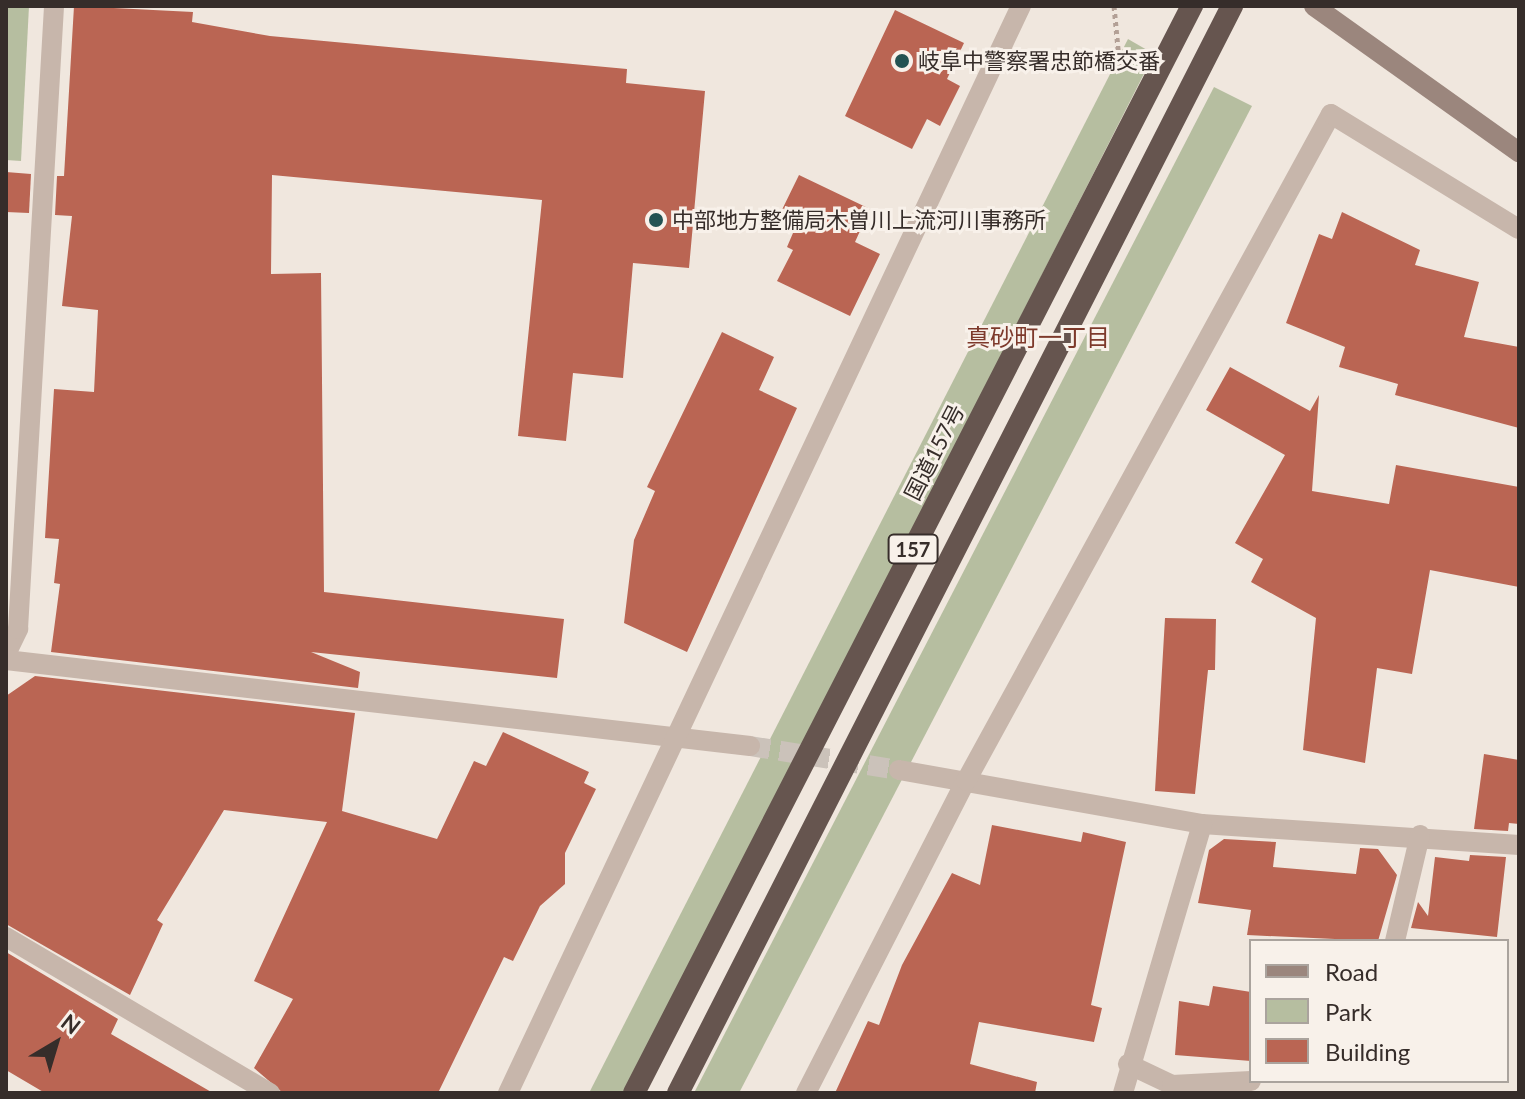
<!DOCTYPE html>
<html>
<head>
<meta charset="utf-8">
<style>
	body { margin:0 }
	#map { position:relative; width:1525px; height:1099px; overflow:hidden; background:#f0e7de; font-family:Lato,"Noto Sans JP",sans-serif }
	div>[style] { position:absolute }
	.green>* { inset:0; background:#b6bea0 }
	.building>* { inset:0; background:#ba6553 }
	.minor-tunnel>* { height:20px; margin-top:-10px; transform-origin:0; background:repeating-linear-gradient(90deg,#cbc2ba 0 20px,transparent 0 30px) }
	.path>* { height:5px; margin-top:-2.5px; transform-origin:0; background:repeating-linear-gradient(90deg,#b3a096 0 4px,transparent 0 8px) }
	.service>* { height:20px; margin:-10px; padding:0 10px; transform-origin:10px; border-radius:10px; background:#c7b6ab }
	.minor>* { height:20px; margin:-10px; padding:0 10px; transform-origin:10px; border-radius:10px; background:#c7b6ab }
	.secondary>* { height:20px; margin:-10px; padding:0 10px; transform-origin:10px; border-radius:10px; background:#9b867d }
	.trunk>* { height:22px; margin:-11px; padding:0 11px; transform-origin:11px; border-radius:11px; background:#66554f }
	.dots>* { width:22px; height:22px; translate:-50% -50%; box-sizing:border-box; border:4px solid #f8f1ea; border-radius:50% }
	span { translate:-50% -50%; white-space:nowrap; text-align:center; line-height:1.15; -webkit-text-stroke:6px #f8f1ea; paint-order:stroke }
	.shield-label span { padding:2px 6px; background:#f8f1ea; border:2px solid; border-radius:6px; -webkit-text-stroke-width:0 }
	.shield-label { font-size:20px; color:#362d2a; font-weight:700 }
	.poi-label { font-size:22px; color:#362d2a }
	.left { translate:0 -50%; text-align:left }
	.street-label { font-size:22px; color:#362d2a }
	.neighbourhood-label { font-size:24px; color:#7d392b }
	.frame { position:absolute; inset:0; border:8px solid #362d2a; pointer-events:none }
	.legend { position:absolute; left:1249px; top:939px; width:260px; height:144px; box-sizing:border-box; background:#f8f1ea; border:2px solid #aaa39d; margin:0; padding:10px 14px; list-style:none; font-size:24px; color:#362d2a }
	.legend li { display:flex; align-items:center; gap:16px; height:40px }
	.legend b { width:40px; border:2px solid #aaa39d }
	.north { position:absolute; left:16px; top:1003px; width:80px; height:80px; -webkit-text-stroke:6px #f8f1ea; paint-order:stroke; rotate:38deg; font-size:22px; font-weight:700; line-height:32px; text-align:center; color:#362d2a }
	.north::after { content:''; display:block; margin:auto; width:28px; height:36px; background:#362d2a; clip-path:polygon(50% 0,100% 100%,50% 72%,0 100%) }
</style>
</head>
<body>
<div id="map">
	<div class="green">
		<div style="clip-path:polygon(6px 6px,29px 6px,21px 161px,6px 160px)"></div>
		<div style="clip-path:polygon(1128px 39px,1154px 54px,627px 1093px,589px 1093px)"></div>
		<div style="clip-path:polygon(1214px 87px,1252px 106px,739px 1093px,694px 1093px)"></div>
	</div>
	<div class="building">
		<div style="clip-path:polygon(74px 6px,193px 12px,192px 22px,270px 36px,627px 69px,626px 83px,705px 91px,689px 268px,633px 263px,623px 378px,573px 373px,566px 441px,518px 436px,542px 200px,272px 175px,271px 274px,321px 273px,324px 592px,564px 619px,557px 678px,311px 652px,360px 672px,358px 688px,51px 652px,60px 584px,54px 583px,59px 539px,45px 538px,54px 389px,94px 392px,98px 310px,62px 306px,72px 216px,55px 215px,57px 176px,64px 176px)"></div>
		<div style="clip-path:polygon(895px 10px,964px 43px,947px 79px,960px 86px,940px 126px,927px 119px,912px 149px,845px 116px)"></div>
		<div style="clip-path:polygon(6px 172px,31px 174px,29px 213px,6px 212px)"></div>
		<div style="clip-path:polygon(799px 175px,870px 209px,855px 242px,880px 254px,850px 316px,777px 281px,793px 250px,787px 247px,793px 233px,775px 224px)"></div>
		<div style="clip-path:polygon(1342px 212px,1420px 250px,1415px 265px,1479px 282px,1464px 337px,1519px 347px,1519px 428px,1395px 395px,1398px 384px,1339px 367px,1345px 347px,1286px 323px,1319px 234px,1332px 239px)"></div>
		<div style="clip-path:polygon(722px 332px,774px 357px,759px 390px,797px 408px,687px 652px,624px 623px,634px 540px,655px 491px,647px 487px)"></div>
		<div style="clip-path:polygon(1230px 367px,1310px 411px,1319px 395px,1312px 491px,1389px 504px,1396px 465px,1519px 487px,1519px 587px,1430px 570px,1412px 674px,1377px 668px,1365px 763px,1303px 750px,1316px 618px,1251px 582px,1263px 559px,1235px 543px,1285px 455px,1206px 410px)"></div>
		<div style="clip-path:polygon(1165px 618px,1216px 619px,1215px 670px,1208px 670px,1195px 794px,1155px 791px)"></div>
		<div style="clip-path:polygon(35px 676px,355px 713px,342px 811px,437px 839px,474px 761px,486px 766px,503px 732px,589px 772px,584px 783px,596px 789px,565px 853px,565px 884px,540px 906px,513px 961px,504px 957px,438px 1093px,283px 1093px,254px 1068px,293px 999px,254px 981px,327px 822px,224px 810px,157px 920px,163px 924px,130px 995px,6px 924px,6px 696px)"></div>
		<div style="clip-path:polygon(1484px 754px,1519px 760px,1519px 824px,1509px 823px,1508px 831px,1474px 829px)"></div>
		<div style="clip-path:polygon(992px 825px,1081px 842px,1083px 832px,1126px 842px,1091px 1005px,1102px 1008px,1094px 1042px,979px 1022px,970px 1064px,1037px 1082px,1035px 1093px,835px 1093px,868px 1021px,879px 1025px,902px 965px,952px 873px,980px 885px)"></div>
		<div style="clip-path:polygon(1224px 839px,1276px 842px,1273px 867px,1356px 874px,1360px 848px,1378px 849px,1397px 875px,1378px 941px,1247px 935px,1251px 910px,1198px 903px,1209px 850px)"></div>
		<div style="clip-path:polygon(1470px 855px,1506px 857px,1497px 937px,1411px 928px,1418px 902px,1428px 916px,1435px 857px,1469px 861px)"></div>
		<div style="clip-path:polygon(6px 952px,118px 1019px,111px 1034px,213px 1093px,45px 1093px,6px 1070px)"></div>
		<div style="clip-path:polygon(1213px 986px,1251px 992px,1251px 1061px,1175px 1055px,1179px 1001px,1209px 1006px)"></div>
	</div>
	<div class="minor-tunnel">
		<div style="left:750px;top:746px;width:151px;rotate:9.2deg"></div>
	</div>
	<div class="path">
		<div style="left:1114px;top:6px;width:63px;rotate:84.6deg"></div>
	</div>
	<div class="service">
		<div style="left:6px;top:937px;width:307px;rotate:30.6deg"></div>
	</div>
	<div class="minor">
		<div style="left:6px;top:654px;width:28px;rotate:-64deg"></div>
		<div style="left:18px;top:629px;width:624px;rotate:-86.69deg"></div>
		<div style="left:6px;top:660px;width:749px;rotate:6.59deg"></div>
		<div style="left:899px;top:770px;width:308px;rotate:10.1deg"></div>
		<div style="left:1202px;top:824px;width:318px;rotate:3.8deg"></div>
		<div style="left:1395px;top:941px;width:109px;rotate:-76.7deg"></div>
		<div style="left:1128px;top:1064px;width:49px;rotate:25.5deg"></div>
		<div style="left:1172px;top:1085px;width:79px;rotate:-2.9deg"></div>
		<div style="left:508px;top:1093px;width:1202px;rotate:-64.74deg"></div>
		<div style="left:806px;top:1093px;width:351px;rotate:-62.9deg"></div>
		<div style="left:966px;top:781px;width:760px;rotate:-61.31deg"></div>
		<div style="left:1331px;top:114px;width:220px;rotate:31.5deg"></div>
		<div style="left:1123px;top:1093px;width:280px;rotate:-73.6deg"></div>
	</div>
	<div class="secondary">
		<div style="left:1314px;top:6px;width:252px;rotate:35.5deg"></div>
	</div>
	<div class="trunk">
		<div style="left:634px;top:1093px;width:1222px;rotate:-62.83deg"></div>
		<div style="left:678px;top:1093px;width:1220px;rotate:-62.99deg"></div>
	</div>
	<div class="dots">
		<div style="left:902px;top:61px;background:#235353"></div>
		<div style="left:656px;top:220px;background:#235353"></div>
	</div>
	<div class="shield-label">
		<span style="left:913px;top:549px">157</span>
	</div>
	<div class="poi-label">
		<span class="left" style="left:918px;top:61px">岐阜中警察署忠節橋交番</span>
		<span class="left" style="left:672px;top:220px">中部地方整備局木曽川上流河川事務所</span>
	</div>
	<div class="street-label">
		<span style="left:934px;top:452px;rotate:-63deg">国道157号</span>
	</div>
	<div class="neighbourhood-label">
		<span style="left:1038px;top:337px">真砂町一丁目</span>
	</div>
	<div class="frame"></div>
	<ul class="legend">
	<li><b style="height:10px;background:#9b867d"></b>Road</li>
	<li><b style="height:22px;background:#b6bea0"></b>Park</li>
	<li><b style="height:22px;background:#ba6553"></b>Building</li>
	</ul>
	<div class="north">N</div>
</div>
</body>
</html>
